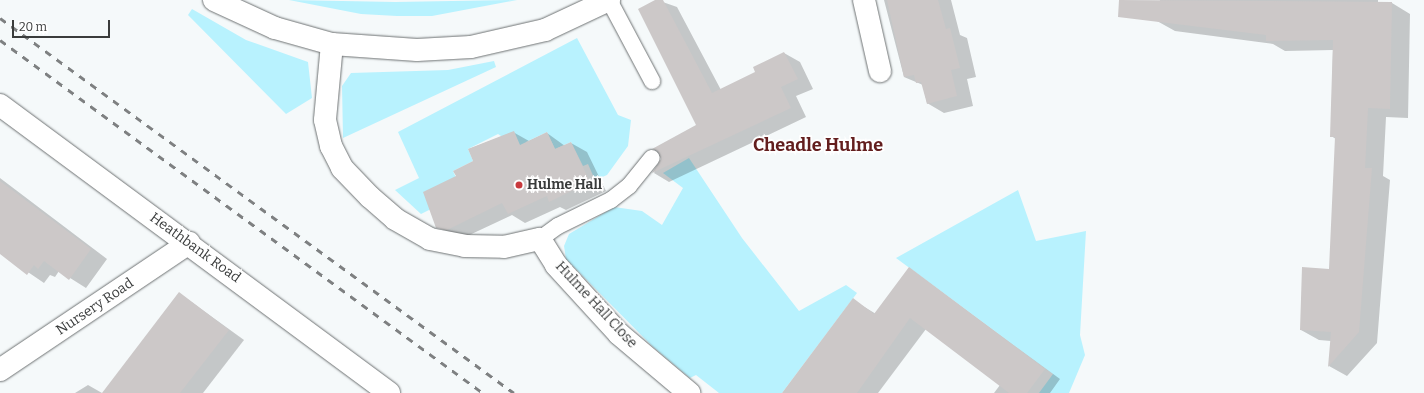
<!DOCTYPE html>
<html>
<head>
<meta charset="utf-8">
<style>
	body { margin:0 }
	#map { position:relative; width:1424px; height:393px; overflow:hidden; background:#f5f9fa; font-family:Bitter,serif }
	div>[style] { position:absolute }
	.green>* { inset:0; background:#b8f2fe }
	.shadow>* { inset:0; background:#0003 }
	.building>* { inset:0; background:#ccc8c8 }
	.roads { filter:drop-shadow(0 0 1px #6e7273) drop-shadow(0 0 1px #6e7273) }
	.lane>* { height:16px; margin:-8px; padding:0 8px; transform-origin:8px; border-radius:8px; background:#fff }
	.street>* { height:22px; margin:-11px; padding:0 11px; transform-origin:11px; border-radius:11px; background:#fff }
	.secondary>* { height:22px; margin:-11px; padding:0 11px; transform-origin:11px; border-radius:11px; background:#fff }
	.rail>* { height:3px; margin-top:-1.5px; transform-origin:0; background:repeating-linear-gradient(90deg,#7e8081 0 7px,transparent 0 14px) }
	.dots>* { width:11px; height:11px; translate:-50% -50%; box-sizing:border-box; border:2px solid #fff; border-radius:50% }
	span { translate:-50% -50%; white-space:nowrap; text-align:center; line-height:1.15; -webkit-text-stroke:3.5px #fff; paint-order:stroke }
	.poi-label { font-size:14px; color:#3a3c3c; font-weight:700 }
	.left { translate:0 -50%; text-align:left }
	.street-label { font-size:14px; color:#3a3c3c }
	.district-label { font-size:18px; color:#631e1e; font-weight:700 }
	.scale { position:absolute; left:12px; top:20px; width:98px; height:18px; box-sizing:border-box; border:2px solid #3a3c3c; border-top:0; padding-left:5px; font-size:12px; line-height:14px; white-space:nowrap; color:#3a3c3c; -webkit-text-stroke:3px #fff; paint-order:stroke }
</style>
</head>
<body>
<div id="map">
	<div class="green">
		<div style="clip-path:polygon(289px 0,395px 2px,517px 0,432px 16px,397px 16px,361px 14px)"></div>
		<div style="clip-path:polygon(192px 9px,246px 40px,308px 62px,312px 98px,286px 114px,188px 15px)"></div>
		<div style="clip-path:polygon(577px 38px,618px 115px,631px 120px,628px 146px,607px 175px,595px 180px,588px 164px,583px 166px,571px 142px,555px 149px,547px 132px,526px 142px,534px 158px,498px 134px,468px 149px,473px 161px,453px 171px,458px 182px,431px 209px,421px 214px,395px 190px,419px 178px,398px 132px)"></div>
		<div style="clip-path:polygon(494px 61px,496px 67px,343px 138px,342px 86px,351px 73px,448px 70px)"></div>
		<div style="clip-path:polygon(689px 158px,742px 238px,799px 311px,846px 285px,857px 293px,782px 393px,719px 393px,696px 375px,690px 378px,652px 346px,566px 259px,564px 246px,569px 234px,614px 207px,642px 211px,662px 225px,683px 188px,663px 173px)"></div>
		<div style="clip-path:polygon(1018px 190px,1036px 241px,1086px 231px,1080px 335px,1085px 355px,1069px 393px,1039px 393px,1053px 374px,896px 258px)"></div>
	</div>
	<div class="shadow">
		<div style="clip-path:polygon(657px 0,677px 7px,721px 90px,757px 73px,784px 53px,800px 62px,813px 89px,796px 96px,806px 117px,669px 182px,654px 173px,662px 159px,654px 149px,698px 126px)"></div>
		<div style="clip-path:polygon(884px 0,951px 0,960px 35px,967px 38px,976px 77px,967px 79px,973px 106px,944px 113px,927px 103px,923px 85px,904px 77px)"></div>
		<div style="clip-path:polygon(1160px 0,1378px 0,1378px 3px,1392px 3px,1410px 14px,1408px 118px,1386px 117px,1383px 176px,1390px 180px,1377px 343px,1347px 376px,1329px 366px,1331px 341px,1319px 340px,1301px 330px,1330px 270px,1336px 139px,1331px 136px,1333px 50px,1285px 51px,1273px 44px,1175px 31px,1157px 21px)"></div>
		<div style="clip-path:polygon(513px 132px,529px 141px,547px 133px,565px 146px,571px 143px,587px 152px,606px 191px,566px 210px,560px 207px,525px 223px,512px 215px,463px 238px,437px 227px,457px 177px,475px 162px,469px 149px)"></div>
		<div style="clip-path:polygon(0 178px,107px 259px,86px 288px,59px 271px,55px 277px,50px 275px,44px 283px,0 253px)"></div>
		<div style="clip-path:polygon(909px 268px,1060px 379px,1050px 393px,994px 393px,1000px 385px,926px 329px,878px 393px,783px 393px,853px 300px,876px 314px)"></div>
		<div style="clip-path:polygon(179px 293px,244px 340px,203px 393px,103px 393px)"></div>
		<div style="clip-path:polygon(88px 385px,102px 393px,75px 393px)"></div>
	</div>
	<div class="building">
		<div style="clip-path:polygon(655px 0,663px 0,712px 93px,755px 72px,753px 67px,784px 52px,798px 79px,781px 87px,791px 108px,652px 173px,661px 159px,658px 151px,652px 149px,696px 125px,638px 9px)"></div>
		<div style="clip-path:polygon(887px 0,938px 0,946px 29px,950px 28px,960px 68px,951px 70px,957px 96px,927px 104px,921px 82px,916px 83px,914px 75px,904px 77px)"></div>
		<div style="clip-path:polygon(1119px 0,1392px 2px,1390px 109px,1368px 108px,1365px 168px,1372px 168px,1359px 332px,1328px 367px,1331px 332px,1300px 330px,1302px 267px,1329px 269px,1335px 137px,1330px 137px,1333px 40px,1266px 41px,1266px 35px,1118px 17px)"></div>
		<div style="clip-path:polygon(514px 131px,520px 145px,547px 132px,555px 149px,571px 142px,590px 182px,549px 202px,547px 196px,508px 214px,502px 203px,447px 230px,436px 228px,423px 192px,456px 176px,453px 171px,473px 161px,468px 149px)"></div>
		<div style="clip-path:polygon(0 181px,91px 249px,69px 280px,44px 261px,38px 269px,34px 265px,27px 275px,0 254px)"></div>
		<div style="clip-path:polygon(909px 267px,1045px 369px,1027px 393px,1009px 393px,910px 318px,857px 393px,782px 393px,853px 298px,874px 314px)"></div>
		<div style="clip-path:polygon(179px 292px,229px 330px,180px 393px,102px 393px)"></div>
	</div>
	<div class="roads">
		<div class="lane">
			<div style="left:609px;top:0;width:92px;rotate:62deg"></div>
			<div style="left:540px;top:239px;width:22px;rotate:-36deg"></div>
			<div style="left:558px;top:226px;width:59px;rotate:-26.1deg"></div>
			<div style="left:611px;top:200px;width:23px;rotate:-38deg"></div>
			<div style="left:629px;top:186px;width:36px;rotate:-51deg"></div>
		</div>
		<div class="street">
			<div style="left:864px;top:0;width:73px;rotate:77.3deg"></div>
			<div style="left:332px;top:44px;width:76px;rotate:95.3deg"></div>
			<div style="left:325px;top:120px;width:27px;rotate:77deg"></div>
			<div style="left:331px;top:146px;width:25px;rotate:63deg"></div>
			<div style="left:342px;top:168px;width:40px;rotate:46deg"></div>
			<div style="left:370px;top:197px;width:33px;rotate:41deg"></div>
			<div style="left:395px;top:219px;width:40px;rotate:29.7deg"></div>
			<div style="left:430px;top:239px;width:36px;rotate:11deg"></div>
			<div style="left:465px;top:246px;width:39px;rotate:1deg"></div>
			<div style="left:504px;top:247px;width:37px;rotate:-13deg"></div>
			<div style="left:540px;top:239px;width:31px;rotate:58deg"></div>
			<div style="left:556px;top:265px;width:93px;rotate:47.6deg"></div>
			<div style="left:619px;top:334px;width:92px;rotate:40.1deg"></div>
			<div style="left:0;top:370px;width:228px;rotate:-33.9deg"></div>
		</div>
		<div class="secondary">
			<div style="left:214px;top:0;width:67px;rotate:24.7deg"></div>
			<div style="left:275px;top:28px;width:59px;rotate:15.7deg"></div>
			<div style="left:332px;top:44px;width:85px;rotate:4deg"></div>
			<div style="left:417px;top:50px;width:54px;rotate:-3.2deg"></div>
			<div style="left:471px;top:47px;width:76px;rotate:-12.9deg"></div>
			<div style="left:545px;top:30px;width:71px;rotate:-25.1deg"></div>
			<div style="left:0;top:105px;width:484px;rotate:36.5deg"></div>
		</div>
	</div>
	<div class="rail">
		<div style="left:0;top:18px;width:636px;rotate:36.11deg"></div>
		<div style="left:0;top:40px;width:598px;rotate:36.16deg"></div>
	</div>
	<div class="dots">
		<div style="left:519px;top:185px;background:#c8393d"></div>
	</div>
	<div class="poi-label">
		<span class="left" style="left:527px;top:185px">Hulme Hall</span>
	</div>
	<div class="street-label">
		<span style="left:195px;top:248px;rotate:36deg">Heathbank Road</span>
		<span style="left:596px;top:305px;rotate:47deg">Hulme Hall Close</span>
		<span style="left:95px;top:307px;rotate:-34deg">Nursery Road</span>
	</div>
	<div class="district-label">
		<span style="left:818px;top:145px">Cheadle Hulme</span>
	</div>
	<div class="scale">20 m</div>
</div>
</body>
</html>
